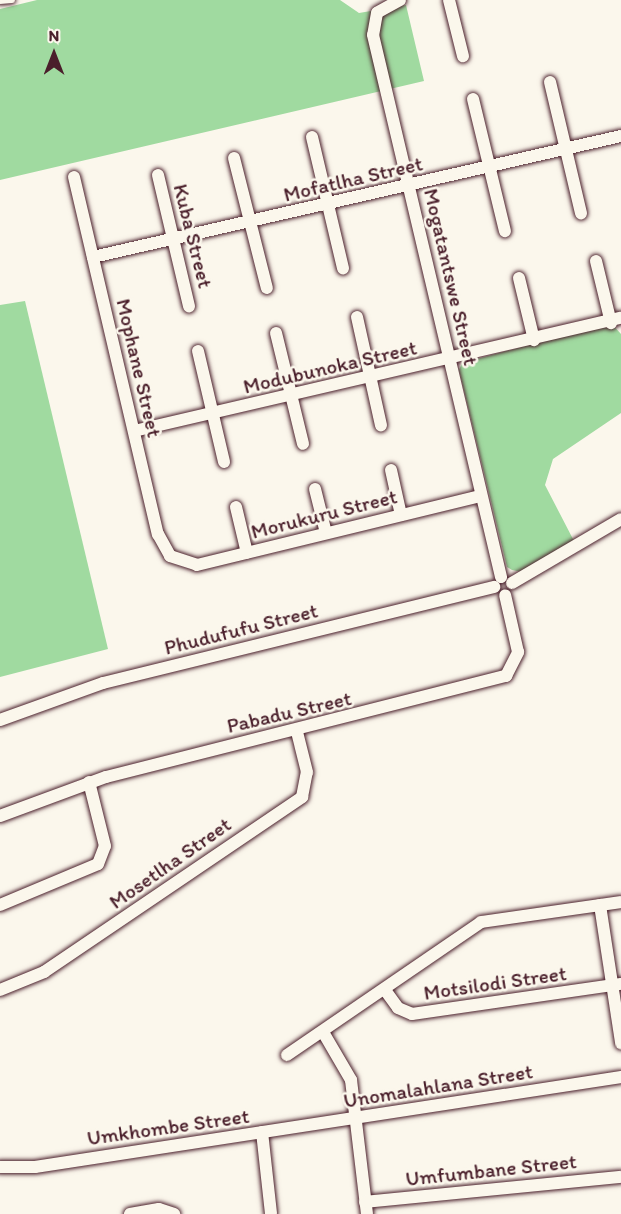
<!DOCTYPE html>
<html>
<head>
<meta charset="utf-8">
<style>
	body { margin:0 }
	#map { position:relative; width:621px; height:1214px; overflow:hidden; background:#fbf7ec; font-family:Itim,sans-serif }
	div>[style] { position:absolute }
	.green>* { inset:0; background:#a0daa0 }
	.roads { filter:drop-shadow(0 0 2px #4a1f2b) drop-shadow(0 0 2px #4a1f2b) }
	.lane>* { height:6px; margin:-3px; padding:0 3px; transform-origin:3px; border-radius:3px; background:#fbf7ec }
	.street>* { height:12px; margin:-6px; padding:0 6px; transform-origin:6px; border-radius:6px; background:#fbf7ec }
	span { translate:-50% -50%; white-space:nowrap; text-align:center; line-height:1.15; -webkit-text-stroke:5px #fbf7ec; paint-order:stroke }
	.street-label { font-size:21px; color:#4a1f2b }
	.north { position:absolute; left:24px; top:24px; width:60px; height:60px; -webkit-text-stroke:4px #fbf7ec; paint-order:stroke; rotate:0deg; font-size:16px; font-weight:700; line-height:24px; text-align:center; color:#4a1f2b }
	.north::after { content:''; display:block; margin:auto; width:21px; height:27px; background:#4a1f2b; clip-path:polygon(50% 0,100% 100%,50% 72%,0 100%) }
</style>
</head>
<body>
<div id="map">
	<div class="green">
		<div style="clip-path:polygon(37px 0,340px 0,359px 13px,406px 5px,424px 81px,0 180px,0 9px)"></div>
		<div style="clip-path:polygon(25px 301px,108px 649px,0 677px,0 305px)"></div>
		<div style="clip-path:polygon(611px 323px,621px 334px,621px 413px,553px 459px,545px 485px,574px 541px,522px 572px,512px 570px,507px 567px,459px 370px,462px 363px)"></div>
	</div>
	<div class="roads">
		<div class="lane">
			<div style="left:0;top:1px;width:12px;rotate:-5deg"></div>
		</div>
		<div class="street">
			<div style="left:400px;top:0;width:26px;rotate:151deg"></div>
			<div style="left:377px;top:13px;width:22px;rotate:100deg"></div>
			<div style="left:373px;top:35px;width:557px;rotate:76.71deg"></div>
			<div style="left:449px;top:0;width:58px;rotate:76deg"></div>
			<div style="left:550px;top:82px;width:135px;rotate:76.7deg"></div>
			<div style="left:473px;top:99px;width:136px;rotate:76.4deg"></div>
			<div style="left:312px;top:137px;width:135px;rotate:76.7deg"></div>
			<div style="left:234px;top:158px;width:134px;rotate:75.8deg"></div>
			<div style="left:158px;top:175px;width:135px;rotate:76.7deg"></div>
			<div style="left:74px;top:177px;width:367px;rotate:76.8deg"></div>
			<div style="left:158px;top:534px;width:25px;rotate:61deg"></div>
			<div style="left:170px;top:556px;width:28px;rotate:18deg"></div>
			<div style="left:197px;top:565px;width:291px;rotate:-13.7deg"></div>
			<div style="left:93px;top:257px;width:542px;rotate:-12.91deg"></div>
			<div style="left:596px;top:261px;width:64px;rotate:76.4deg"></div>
			<div style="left:519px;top:278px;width:64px;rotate:76.4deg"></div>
			<div style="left:357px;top:317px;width:111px;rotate:77.5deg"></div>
			<div style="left:276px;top:333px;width:114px;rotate:76.3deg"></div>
			<div style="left:198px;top:351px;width:114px;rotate:76.8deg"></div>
			<div style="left:134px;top:431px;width:500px;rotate:-13.1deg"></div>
			<div style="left:391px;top:470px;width:46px;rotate:77.5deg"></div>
			<div style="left:315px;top:489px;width:45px;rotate:76deg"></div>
			<div style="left:236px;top:507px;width:47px;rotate:76.6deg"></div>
			<div style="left:512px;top:583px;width:126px;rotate:-30.4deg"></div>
			<div style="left:0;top:720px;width:109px;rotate:-19.8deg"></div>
			<div style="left:103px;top:683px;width:403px;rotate:-13.8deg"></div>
			<div style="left:0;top:816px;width:113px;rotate:-20.2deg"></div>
			<div style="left:106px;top:777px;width:413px;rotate:-14.2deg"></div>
			<div style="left:506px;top:676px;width:27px;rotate:-63deg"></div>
			<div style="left:518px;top:652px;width:58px;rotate:-102.8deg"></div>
			<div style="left:0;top:905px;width:106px;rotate:-22.7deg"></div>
			<div style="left:98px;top:864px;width:19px;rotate:-69deg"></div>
			<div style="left:105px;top:846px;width:66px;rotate:-104deg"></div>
			<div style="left:600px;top:905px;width:140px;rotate:81.3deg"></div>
			<div style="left:0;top:990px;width:48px;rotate:-22.2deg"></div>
			<div style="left:44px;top:972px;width:312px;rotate:-34.1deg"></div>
			<div style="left:302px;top:797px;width:25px;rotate:-79deg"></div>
			<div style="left:307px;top:772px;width:41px;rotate:-104deg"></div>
			<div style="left:385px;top:990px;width:22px;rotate:54deg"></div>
			<div style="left:398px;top:1008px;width:15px;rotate:23deg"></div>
			<div style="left:412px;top:1014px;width:211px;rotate:-8.2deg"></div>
			<div style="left:323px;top:1032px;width:56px;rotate:59.7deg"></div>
			<div style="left:351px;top:1080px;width:135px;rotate:83.2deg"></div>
			<div style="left:287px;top:1055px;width:235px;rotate:-34.4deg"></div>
			<div style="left:481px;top:922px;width:141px;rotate:-8.1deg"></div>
			<div style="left:262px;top:1132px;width:82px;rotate:83.7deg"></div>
			<div style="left:0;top:1167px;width:35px"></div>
			<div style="left:35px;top:1167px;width:593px;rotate:-8.73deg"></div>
			<div style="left:365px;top:1202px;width:257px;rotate:-5.6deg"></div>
			<div style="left:130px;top:1214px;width:29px;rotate:-10deg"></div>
			<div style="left:159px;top:1209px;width:16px;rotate:18deg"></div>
		</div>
	</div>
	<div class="street-label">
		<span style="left:353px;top:179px;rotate:-13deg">Mofatlha Street</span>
		<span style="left:193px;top:236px;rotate:76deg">Kuba Street</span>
		<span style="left:451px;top:277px;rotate:77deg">Mogatantswe Street</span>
		<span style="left:330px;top:367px;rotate:-13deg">Modubunoka Street</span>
		<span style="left:139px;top:368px;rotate:77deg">Mophane Street</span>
		<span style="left:324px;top:514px;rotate:-14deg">Morukuru Street</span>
		<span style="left:241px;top:629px;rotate:-14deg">Phudufufu Street</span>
		<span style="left:289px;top:712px;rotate:-13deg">Pabadu Street</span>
		<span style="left:170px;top:863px;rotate:-35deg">Mosetlha Street</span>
		<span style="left:495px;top:983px;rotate:-8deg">Motsilodi Street</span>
		<span style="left:438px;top:1086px;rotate:-9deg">Unomalahlana Street</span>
		<span style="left:168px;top:1127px;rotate:-8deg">Umkhombe Street</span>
		<span style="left:491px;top:1170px;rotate:-6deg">Umfumbane Street</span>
	</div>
	<div class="north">N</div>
</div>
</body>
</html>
